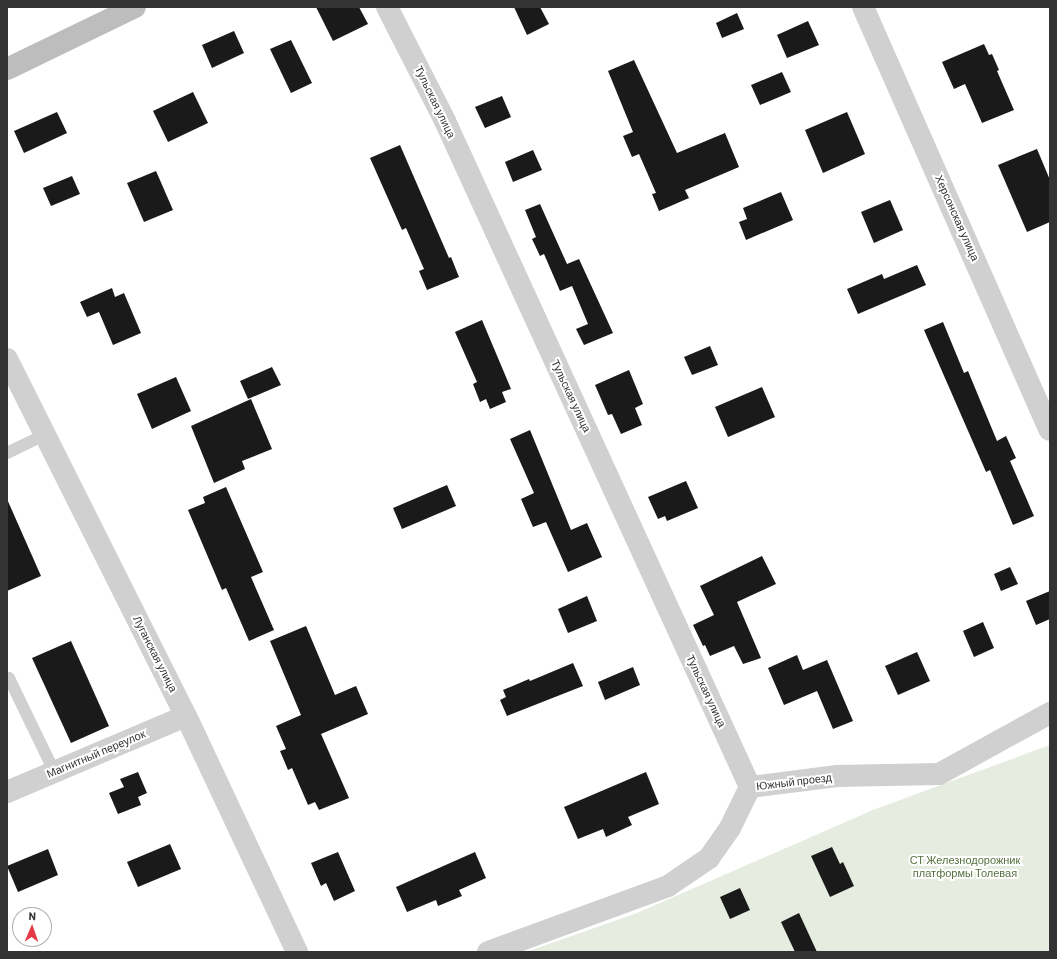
<!DOCTYPE html>
<html>
<head>
<meta charset="utf-8">
<style>
	body { margin:0 }
	#map { position:relative; width:1057px; height:959px; overflow:hidden; background:#fff; font-family:Barlow,sans-serif }
	div>[style] { position:absolute }
	.green>* { inset:0; background:#e6ecdf }
	.building>* { inset:0; background:#1a1a1a }
	.service>* { height:12px; margin:-6px; padding:0 6px; transform-origin:6px; border-radius:6px; background:#d0d0d0 }
	.minor>* { height:22px; margin:-11px; padding:0 11px; transform-origin:11px; border-radius:11px; background:#d0d0d0 }
	.secondary>* { height:22px; margin:-11px; padding:0 11px; transform-origin:11px; border-radius:11px; background:#bdbdbd }
	span { translate:-50% -50%; white-space:nowrap; text-align:center; line-height:1.15; -webkit-text-stroke:4px #fff; paint-order:stroke }
	.street-label { font-size:11px; color:#333 }
	.park-label { font-size:11px; color:#56703f }
	.frame { position:absolute; inset:0; border:8px solid #333; pointer-events:none }
	.north { position:absolute; left:12px; top:907px; width:40px; height:40px; box-sizing:border-box; background:#fff; border:1px solid #adadad; border-radius:50%; rotate:2deg; font-size:11px; font-weight:700; line-height:16px; text-align:center; color:#333 }
	.north::after { content:''; display:block; margin:auto; width:14px; height:18px; background:#e63946; clip-path:polygon(50% 0,100% 100%,50% 72%,0 100%) }
</style>
</head>
<body>
<div id="map">
	<div class="green">
		<div style="clip-path:polygon(1050px 745px,1050px 952px,526px 952px,637px 913px,873px 810px)"></div>
	</div>
	<div class="building">
		<div style="clip-path:polygon(316px 7px,359px 7px,368px 24px,333px 41px)"></div>
		<div style="clip-path:polygon(514px 7px,540px 7px,549px 24px,527px 35px)"></div>
		<div style="clip-path:polygon(737px 13px,744px 29px,722px 38px,716px 23px)"></div>
		<div style="clip-path:polygon(808px 21px,819px 45px,787px 58px,777px 35px)"></div>
		<div style="clip-path:polygon(234px 31px,244px 53px,212px 68px,202px 45px)"></div>
		<div style="clip-path:polygon(291px 40px,312px 83px,291px 93px,270px 49px)"></div>
		<div style="clip-path:polygon(984px 44px,989px 55px,992px 54px,999px 70px,997px 71px,1014px 110px,982px 123px,965px 84px,954px 89px,942px 62px)"></div>
		<div style="clip-path:polygon(634px 60px,677px 153px,725px 133px,739px 167px,685px 190px,689px 198px,659px 211px,652px 194px,656px 193px,639px 154px,632px 157px,623px 136px,633px 132px,608px 71px)"></div>
		<div style="clip-path:polygon(782px 72px,791px 92px,760px 105px,751px 85px)"></div>
		<div style="clip-path:polygon(193px 92px,208px 123px,168px 142px,153px 111px)"></div>
		<div style="clip-path:polygon(502px 96px,511px 117px,485px 128px,475px 107px)"></div>
		<div style="clip-path:polygon(57px 112px,67px 133px,24px 153px,14px 131px)"></div>
		<div style="clip-path:polygon(847px 112px,865px 154px,823px 173px,805px 130px)"></div>
		<div style="clip-path:polygon(400px 145px,449px 258px,451px 257px,459px 277px,427px 290px,419px 271px,424px 269px,406px 228px,402px 230px,370px 158px)"></div>
		<div style="clip-path:polygon(1037px 149px,1050px 180px,1050px 222px,1027px 232px,998px 165px)"></div>
		<div style="clip-path:polygon(533px 150px,542px 170px,513px 182px,505px 162px)"></div>
		<div style="clip-path:polygon(156px 171px,173px 210px,144px 222px,127px 183px)"></div>
		<div style="clip-path:polygon(72px 176px,80px 194px,51px 206px,43px 188px)"></div>
		<div style="clip-path:polygon(781px 192px,793px 220px,746px 240px,739px 222px,747px 219px,743px 208px)"></div>
		<div style="clip-path:polygon(890px 200px,903px 230px,874px 243px,861px 212px)"></div>
		<div style="clip-path:polygon(540px 204px,567px 264px,579px 259px,613px 333px,584px 345px,576px 329px,588px 324px,572px 286px,560px 291px,544px 254px,540px 256px,532px 239px,536px 237px,525px 210px)"></div>
		<div style="clip-path:polygon(917px 265px,926px 285px,858px 314px,847px 289px,882px 274px,884px 279px)"></div>
		<div style="clip-path:polygon(112px 288px,115px 297px,124px 293px,141px 333px,113px 345px,99px 312px,87px 317px,80px 302px)"></div>
		<div style="clip-path:polygon(482px 320px,511px 389px,502px 392px,506px 402px,490px 409px,486px 399px,480px 402px,473px 384px,477px 382px,455px 332px)"></div>
		<div style="clip-path:polygon(943px 322px,964px 373px,968px 371px,997px 441px,1006px 436px,1016px 458px,1010px 461px,1034px 516px,1013px 525px,990px 470px,986px 472px,924px 330px)"></div>
		<div style="clip-path:polygon(710px 346px,718px 365px,692px 375px,684px 357px)"></div>
		<div style="clip-path:polygon(272px 367px,281px 385px,248px 399px,240px 381px)"></div>
		<div style="clip-path:polygon(629px 370px,643px 404px,635px 408px,642px 425px,621px 434px,612px 414px,608px 415px,595px 385px)"></div>
		<div style="clip-path:polygon(176px 377px,191px 411px,152px 429px,137px 394px)"></div>
		<div style="clip-path:polygon(762px 387px,775px 417px,728px 437px,715px 407px)"></div>
		<div style="clip-path:polygon(251px 399px,272px 449px,242px 461px,245px 469px,214px 483px,191px 426px)"></div>
		<div style="clip-path:polygon(530px 430px,571px 530px,587px 523px,602px 557px,568px 572px,546px 522px,533px 527px,521px 499px,534px 493px,510px 439px)"></div>
		<div style="clip-path:polygon(686px 481px,698px 508px,667px 521px,665px 516px,658px 519px,648px 497px)"></div>
		<div style="clip-path:polygon(447px 485px,456px 506px,402px 529px,393px 508px)"></div>
		<div style="clip-path:polygon(226px 487px,263px 572px,251px 577px,274px 630px,249px 641px,226px 588px,222px 590px,188px 510px,205px 503px,203px 497px)"></div>
		<div style="clip-path:polygon(7px 499px,41px 576px,7px 591px)"></div>
		<div style="clip-path:polygon(762px 556px,776px 584px,737px 602px,761px 658px,743px 664px,734px 646px,710px 656px,705px 645px,703px 646px,693px 625px,714px 615px,700px 586px)"></div>
		<div style="clip-path:polygon(1010px 567px,1018px 584px,1001px 591px,994px 574px)"></div>
		<div style="clip-path:polygon(1050px 591px,1050px 619px,1036px 625px,1026px 601px)"></div>
		<div style="clip-path:polygon(587px 596px,597px 621px,568px 633px,558px 609px)"></div>
		<div style="clip-path:polygon(983px 622px,994px 648px,974px 657px,963px 631px)"></div>
		<div style="clip-path:polygon(306px 626px,335px 695px,356px 686px,368px 714px,321px 734px,349px 798px,319px 810px,315px 802px,308px 805px,292px 768px,288px 770px,280px 751px,286px 749px,276px 726px,301px 715px,270px 641px)"></div>
		<div style="clip-path:polygon(71px 641px,109px 726px,71px 743px,32px 658px)"></div>
		<div style="clip-path:polygon(917px 652px,930px 681px,898px 695px,885px 666px)"></div>
		<div style="clip-path:polygon(797px 655px,803px 670px,827px 660px,853px 721px,833px 729px,817px 691px,784px 705px,768px 668px)"></div>
		<div style="clip-path:polygon(573px 663px,583px 686px,507px 716px,500px 700px,506px 697px,503px 690px,529px 679px,530px 681px)"></div>
		<div style="clip-path:polygon(633px 667px,640px 685px,605px 700px,598px 682px)"></div>
		<div style="clip-path:polygon(138px 772px,147px 793px,138px 797px,141px 805px,118px 814px,109px 793px,124px 787px,120px 779px)"></div>
		<div style="clip-path:polygon(646px 772px,659px 804px,628px 817px,632px 825px,606px 837px,603px 829px,578px 839px,564px 807px)"></div>
		<div style="clip-path:polygon(170px 844px,181px 869px,138px 887px,127px 862px)"></div>
		<div style="clip-path:polygon(832px 847px,840px 864px,843px 862px,854px 886px,830px 897px,811px 856px)"></div>
		<div style="clip-path:polygon(48px 849px,58px 875px,18px 892px,7px 866px)"></div>
		<div style="clip-path:polygon(338px 852px,355px 891px,334px 901px,326px 883px,321px 886px,311px 863px)"></div>
		<div style="clip-path:polygon(475px 852px,486px 878px,459px 890px,462px 896px,438px 906px,436px 900px,407px 912px,396px 887px)"></div>
		<div style="clip-path:polygon(740px 888px,750px 910px,730px 919px,720px 897px)"></div>
		<div style="clip-path:polygon(799px 913px,817px 952px,795px 952px,781px 922px)"></div>
	</div>
	<div class="service">
		<div style="left:7px;top:453px;width:41px;rotate:-25.9deg"></div>
		<div style="left:7px;top:679px;width:2px;rotate:-27deg"></div>
		<div style="left:9px;top:678px;width:103px;rotate:64.2deg"></div>
	</div>
	<div class="minor">
		<div style="left:387px;top:7px;width:128px;rotate:63deg"></div>
		<div style="left:445px;top:121px;width:733px;rotate:65.39deg"></div>
		<div style="left:863px;top:7px;width:462px;rotate:66.2deg"></div>
		<div style="left:7px;top:359px;width:399px;rotate:63.4deg"></div>
		<div style="left:186px;top:716px;width:261px;rotate:64.8deg"></div>
		<div style="left:750px;top:787px;width:88px;rotate:-7.2deg"></div>
		<div style="left:837px;top:776px;width:102px;rotate:-1.1deg"></div>
		<div style="left:939px;top:774px;width:127px;rotate:-28.8deg"></div>
		<div style="left:7px;top:792px;width:194px;rotate:-23deg"></div>
		<div style="left:488px;top:952px;width:192px;rotate:-20.1deg"></div>
		<div style="left:668px;top:886px;width:50px;rotate:-34.3deg"></div>
		<div style="left:709px;top:858px;width:37px;rotate:-55deg"></div>
		<div style="left:730px;top:828px;width:46px;rotate:-64deg"></div>
	</div>
	<div class="secondary">
		<div style="left:7px;top:69px;width:142px;rotate:-25.8deg"></div>
	</div>
	<div class="street-label">
		<span style="left:435px;top:102px;rotate:64deg">Тульская улица</span>
		<span style="left:957px;top:218px;rotate:66deg">Херсонская улица</span>
		<span style="left:571px;top:396px;rotate:65deg">Тульская улица</span>
		<span style="left:155px;top:654px;rotate:63deg">Луганская улица</span>
		<span style="left:706px;top:691px;rotate:65deg">Тульская улица</span>
		<span style="left:96px;top:754px;rotate:-23deg">Магнитный переулок</span>
		<span style="left:794px;top:782px;rotate:-7deg">Южный проезд</span>
	</div>
	<div class="park-label">
		<span style="left:965px;top:867px">СТ Железнодорожник<br>платформы Толевая</span>
	</div>
	<div class="frame"></div>
	<div class="north">N</div>
</div>
</body>
</html>
